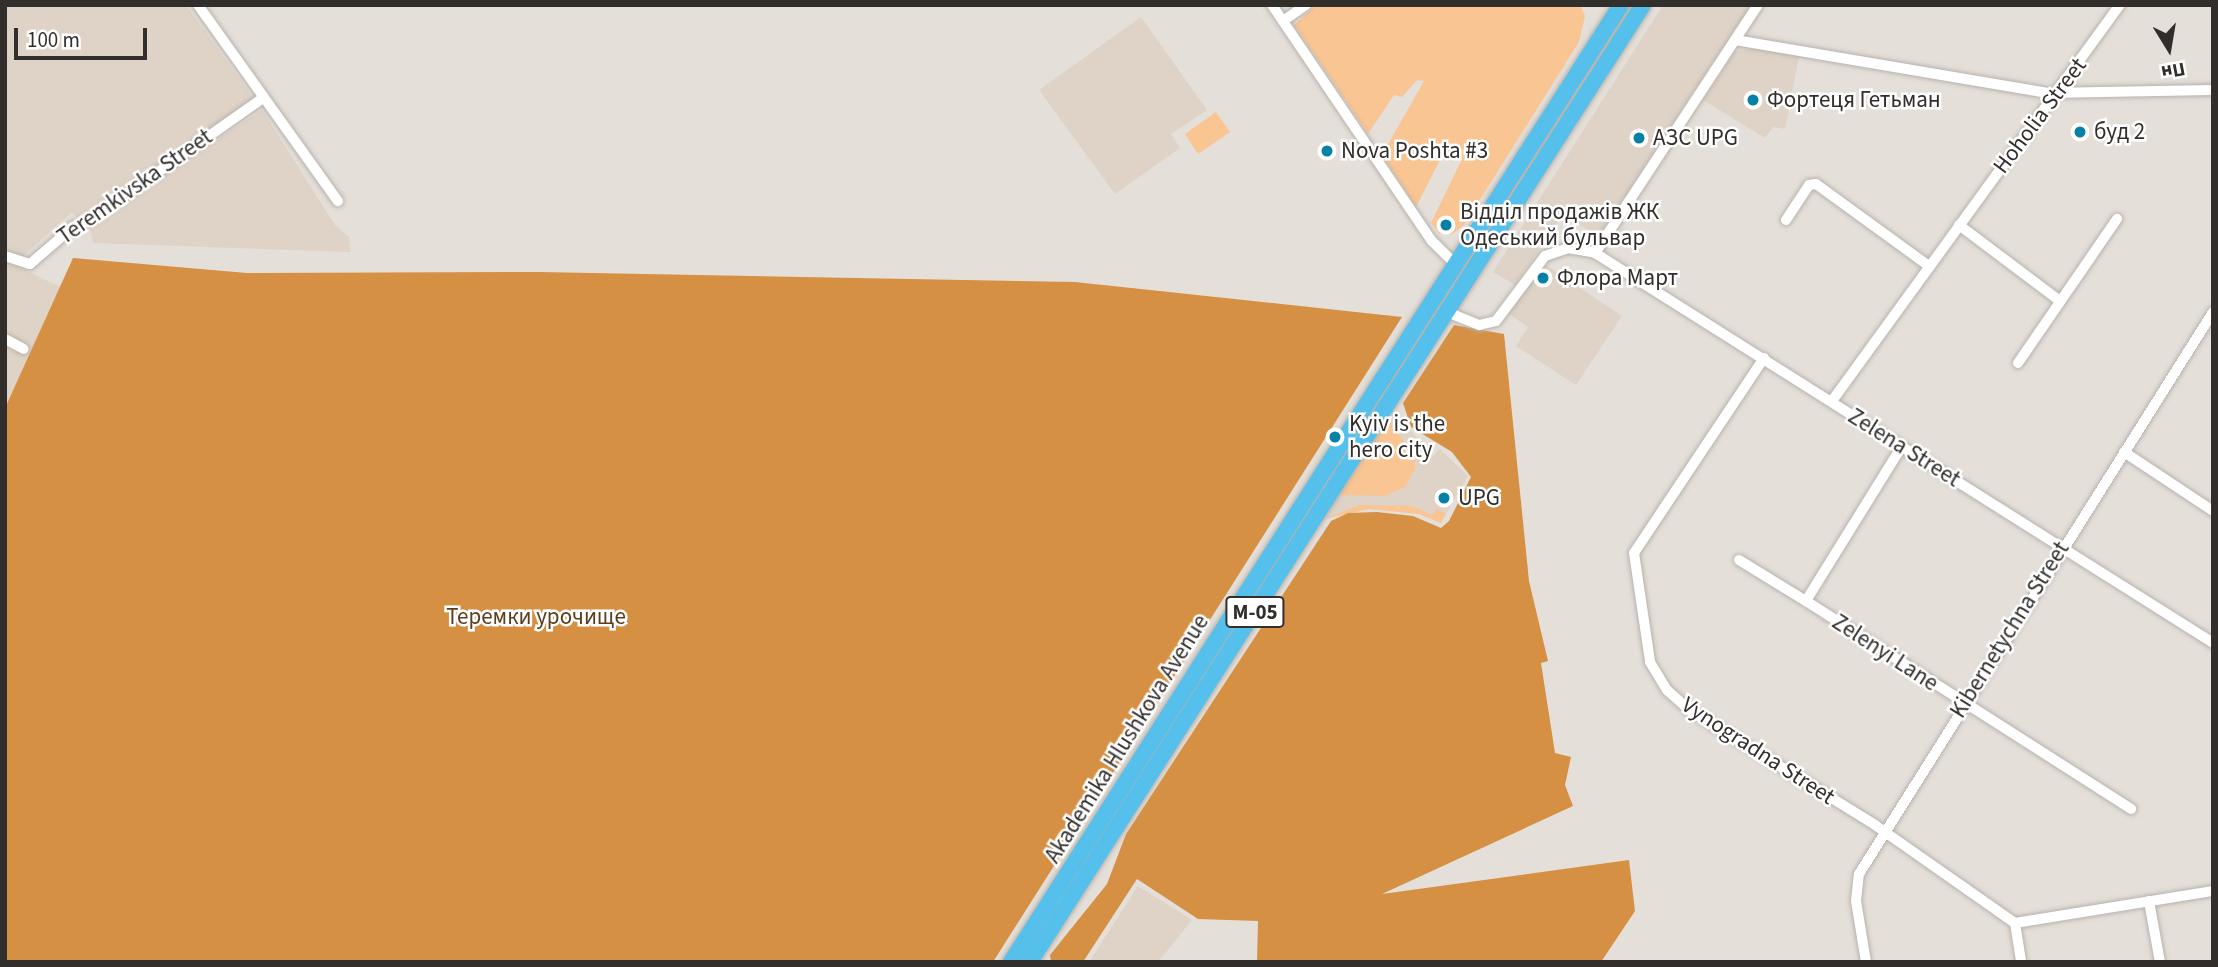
<!DOCTYPE html>
<html>
<head>
<meta charset="utf-8">
<style>
	body { margin:0 }
	#map { position:relative; width:2218px; height:967px; overflow:hidden; background:#e5dfd9; font-family:"Source Sans 3",sans-serif }
	div>[style] { position:absolute }
	.built>* { inset:0; background:#dfd3c7 }
	.green>* { inset:0; background:#f9c592 }
	.forest>* { inset:0; background:#d69043 }
	.roads { filter:drop-shadow(0 0 2px #b8b2ac) drop-shadow(0 0 2px #b8b2ac) }
	.minor>* { height:10px; margin:-5px; padding:0 5px; transform-origin:5px; border-radius:5px; background:#fff }
	.highway>* { height:16px; margin:-8px; padding:0 8px; transform-origin:8px; border-radius:8px; background:#55c0eb }
	.dots>* { width:19px; height:19px; translate:-50% -50%; box-sizing:border-box; border:4px solid #fff; border-radius:50% }
	span { translate:-50% -50%; white-space:nowrap; text-align:center; line-height:1.15; -webkit-text-stroke:5px #fff; paint-order:stroke }
	.shield-label span { padding:2px 5px; background:#fff; border:2px solid; border-radius:5px; -webkit-text-stroke-width:0 }
	.shield-label { font-size:21px; color:#312e2c; font-weight:700 }
	.poi-label { font-size:23px; color:#312e2c }
	.left { translate:0 -50%; text-align:left }
	.street-label { font-size:23px; color:#312e2c }
	.park-label { font-size:23px; color:#5c3e1e }
	.frame { position:absolute; inset:0; border:7px solid #312e2c; pointer-events:none }
	.north { position:absolute; left:2134px; top:14px; width:70px; height:70px; -webkit-text-stroke:5px #fff; paint-order:stroke; rotate:169deg; font-size:19px; font-weight:700; line-height:28px; text-align:center; color:#312e2c }
	.north::after { content:''; display:block; margin:auto; width:24px; height:32px; background:#312e2c; clip-path:polygon(50% 0,100% 100%,50% 72%,0 100%) }
	.scale { position:absolute; left:14px; top:28px; width:133px; height:32px; box-sizing:border-box; border:4px solid #312e2c; border-top:0; padding-left:9px; font-size:21px; line-height:24px; white-space:nowrap; color:#312e2c; -webkit-text-stroke:5px #fff; paint-order:stroke }
</style>
</head>
<body>
<div id="map">
	<div class="built">
		<div style="clip-path:polygon(5px 5px,186px 5px,254px 99px,89px 217px,78px 220px,72px 212px,21px 258px,5px 247px)"></div>
		<div style="clip-path:polygon(1663px 5px,1751px 5px,1598px 236px,1563px 214px,1515px 285px,1493px 272px)"></div>
		<div style="clip-path:polygon(1141px 17px,1207px 110px,1171px 134px,1180px 148px,1115px 194px,1039px 90px)"></div>
		<div style="clip-path:polygon(1755px 48px,1799px 56px,1785px 129px,1773px 127px,1765px 138px,1703px 100px,1735px 52px)"></div>
		<div style="clip-path:polygon(262px 110px,335px 225px,349px 237px,350px 252px,93px 243px,89px 225px)"></div>
		<div style="clip-path:polygon(5px 260px,60px 287px,5px 408px)"></div>
		<div style="clip-path:polygon(1543px 263px,1622px 316px,1576px 385px,1516px 346px,1528px 327px,1509px 314px)"></div>
		<div style="clip-path:polygon(1392px 409px,1433px 456px,1440px 449px,1468px 476px,1441px 523px,1419px 514px,1369px 509px,1324px 519px)"></div>
		<div style="clip-path:polygon(1138px 886px,1192px 920px,1158px 962px,1089px 962px)"></div>
	</div>
	<div class="green">
		<div style="clip-path:polygon(1316px 5px,1580px 5px,1585px 16px,1579px 42px,1464px 225px,1452px 234px,1439px 233px,1431px 223px,1462px 159px,1445px 150px,1416px 207px,1382px 155px,1424px 81px,1417px 80px,1402px 97px,1394px 95px,1368px 134px,1294px 25px)"></div>
		<div style="clip-path:polygon(1216px 112px,1230px 132px,1198px 154px,1185px 134px)"></div>
		<div style="clip-path:polygon(1387px 418px,1415px 457px,1415px 469px,1405px 487px,1385px 496px,1338px 495px)"></div>
		<div style="clip-path:polygon(1360px 505px,1412px 506px,1432px 515px,1437px 509px,1446px 514px,1441px 523px,1419px 514px,1369px 509px,1324px 519px)"></div>
	</div>
	<div class="forest">
		<div style="clip-path:polygon(73px 258px,247px 273px,539px 272px,1075px 282px,1402px 317px,993px 962px,5px 962px,5px 408px)"></div>
		<div style="clip-path:polygon(1454px 325px,1504px 334px,1529px 581px,1548px 661px,1541px 663px,1555px 753px,1571px 757px,1565px 785px,1573px 806px,1382px 894px,1629px 860px,1635px 911px,1601px 962px,1257px 962px,1258px 921px,1198px 919px,1137px 879px,1083px 962px,1051px 962px,1050px 955px,1107px 884px,1126px 834px,1331px 521px,1348px 513px,1377px 512px,1413px 516px,1441px 528px,1449px 521px,1471px 477px,1452px 452px,1411px 427px,1403px 403px)"></div>
	</div>
	<div class="roads">
		<div class="minor">
			<div style="left:198px;top:5px;width:241px;rotate:54.5deg"></div>
			<div style="left:1272px;top:5px;width:285px;rotate:55.9deg"></div>
			<div style="left:1432px;top:241px;width:33px;rotate:45deg"></div>
			<div style="left:1283px;top:21px;width:28px;rotate:-35deg"></div>
			<div style="left:1735px;top:40px;width:316px;rotate:9.6deg"></div>
			<div style="left:2047px;top:93px;width:166px;rotate:-1deg"></div>
			<div style="left:1786px;top:220px;width:42px;rotate:-56.7deg"></div>
			<div style="left:1809px;top:185px;width:7px;rotate:-8deg"></div>
			<div style="left:1816px;top:184px;width:140px;rotate:36deg"></div>
			<div style="left:1959px;top:225px;width:126px;rotate:37deg"></div>
			<div style="left:1595px;top:253px;width:297px;rotate:-56.7deg"></div>
			<div style="left:5px;top:256px;width:26px;rotate:18deg"></div>
			<div style="left:30px;top:264px;width:57px;rotate:-40.7deg"></div>
			<div style="left:73px;top:227px;width:18px;rotate:-22deg"></div>
			<div style="left:90px;top:220px;width:212px;rotate:-35.2deg"></div>
			<div style="left:1447px;top:312px;width:35px;rotate:22deg"></div>
			<div style="left:1479px;top:325px;width:17px;rotate:-13deg"></div>
			<div style="left:1496px;top:321px;width:81px;rotate:-53deg"></div>
			<div style="left:1545px;top:256px;width:24px;rotate:-19deg"></div>
			<div style="left:1568px;top:248px;width:27px;rotate:10deg"></div>
			<div style="left:1595px;top:253px;width:731px;rotate:32.25deg"></div>
			<div style="left:5px;top:339px;width:21px;rotate:28deg"></div>
			<div style="left:1764px;top:358px;width:234px;rotate:123.7deg"></div>
			<div style="left:1634px;top:553px;width:110px;rotate:81.6deg"></div>
			<div style="left:1650px;top:662px;width:33px;rotate:59deg"></div>
			<div style="left:1667px;top:690px;width:30px;rotate:42deg"></div>
			<div style="left:1689px;top:710px;width:219px;rotate:31.7deg"></div>
			<div style="left:1875px;top:825px;width:171px;rotate:35deg"></div>
			<div style="left:2015px;top:923px;width:201px;rotate:-9.2deg"></div>
			<div style="left:2018px;top:363px;width:175px;rotate:-55.5deg"></div>
			<div style="left:1832px;top:401px;width:490px;rotate:-54deg"></div>
			<div style="left:1902px;top:446px;width:182px;rotate:121.8deg"></div>
			<div style="left:1806px;top:601px;width:386px;rotate:32.6deg"></div>
			<div style="left:2124px;top:452px;width:107px;rotate:33.5deg"></div>
			<div style="left:1739px;top:560px;width:79px;rotate:31.5deg"></div>
			<div style="left:2149px;top:901px;width:62px;rotate:79.8deg"></div>
			<div style="left:2015px;top:923px;width:39px;rotate:81deg"></div>
			<div style="left:1866px;top:962px;width:62px;rotate:-99.3deg"></div>
			<div style="left:1856px;top:901px;width:27px;rotate:-84deg"></div>
			<div style="left:1859px;top:874px;width:664px;rotate:-57.79deg"></div>
		</div>
		<div class="highway">
			<div style="left:1011px;top:962px;width:1135px;rotate:-57.49deg"></div>
			<div style="left:1030px;top:962px;width:1136px;rotate:-57.36deg"></div>
		</div>
	</div>
	<div class="dots">
		<div style="left:1753px;top:100px;background:#0681a6"></div>
		<div style="left:2080px;top:132px;background:#0681a6"></div>
		<div style="left:1639px;top:138px;background:#0681a6"></div>
		<div style="left:1327px;top:151px;background:#0681a6"></div>
		<div style="left:1446px;top:225px;background:#0681a6"></div>
		<div style="left:1543px;top:278px;background:#0681a6"></div>
		<div style="left:1335px;top:437px;background:#0681a6"></div>
		<div style="left:1444px;top:498px;background:#0681a6"></div>
	</div>
	<div class="shield-label">
		<span style="left:1255px;top:612px">М-05</span>
	</div>
	<div class="poi-label">
		<span class="left" style="left:1767px;top:100px">Фортеця Гетьман</span>
		<span class="left" style="left:2094px;top:132px">буд 2</span>
		<span class="left" style="left:1653px;top:138px">АЗС UPG</span>
		<span class="left" style="left:1341px;top:151px">Nova Poshta #3</span>
		<span class="left" style="left:1460px;top:225px">Відділ продажів ЖК<br>Одеський бульвар</span>
		<span class="left" style="left:1557px;top:278px">Флора Март</span>
		<span class="left" style="left:1349px;top:437px">Kyiv is the<br>hero city</span>
		<span class="left" style="left:1458px;top:498px">UPG</span>
	</div>
	<div class="street-label">
		<span style="left:2040px;top:116px;rotate:-53deg">Hoholia Street</span>
		<span style="left:135px;top:187px;rotate:-35deg">Teremkivska Street</span>
		<span style="left:1904px;top:448px;rotate:32deg">Zelena Street</span>
		<span style="left:2010px;top:630px;rotate:-58deg">Kibernetychna Street</span>
		<span style="left:1885px;top:653px;rotate:33deg">Zelenyi Lane</span>
		<span style="left:1127px;top:739px;rotate:-58deg">Akademika Hlushkova Avenue</span>
		<span style="left:1758px;top:751px;rotate:33deg">Vynogradna Street</span>
	</div>
	<div class="park-label">
		<span style="left:536px;top:617px">Теремки урочище</span>
	</div>
	<div class="frame"></div>
	<div class="north">Пн</div>
	<div class="scale">100 m</div>
</div>
</body>
</html>
